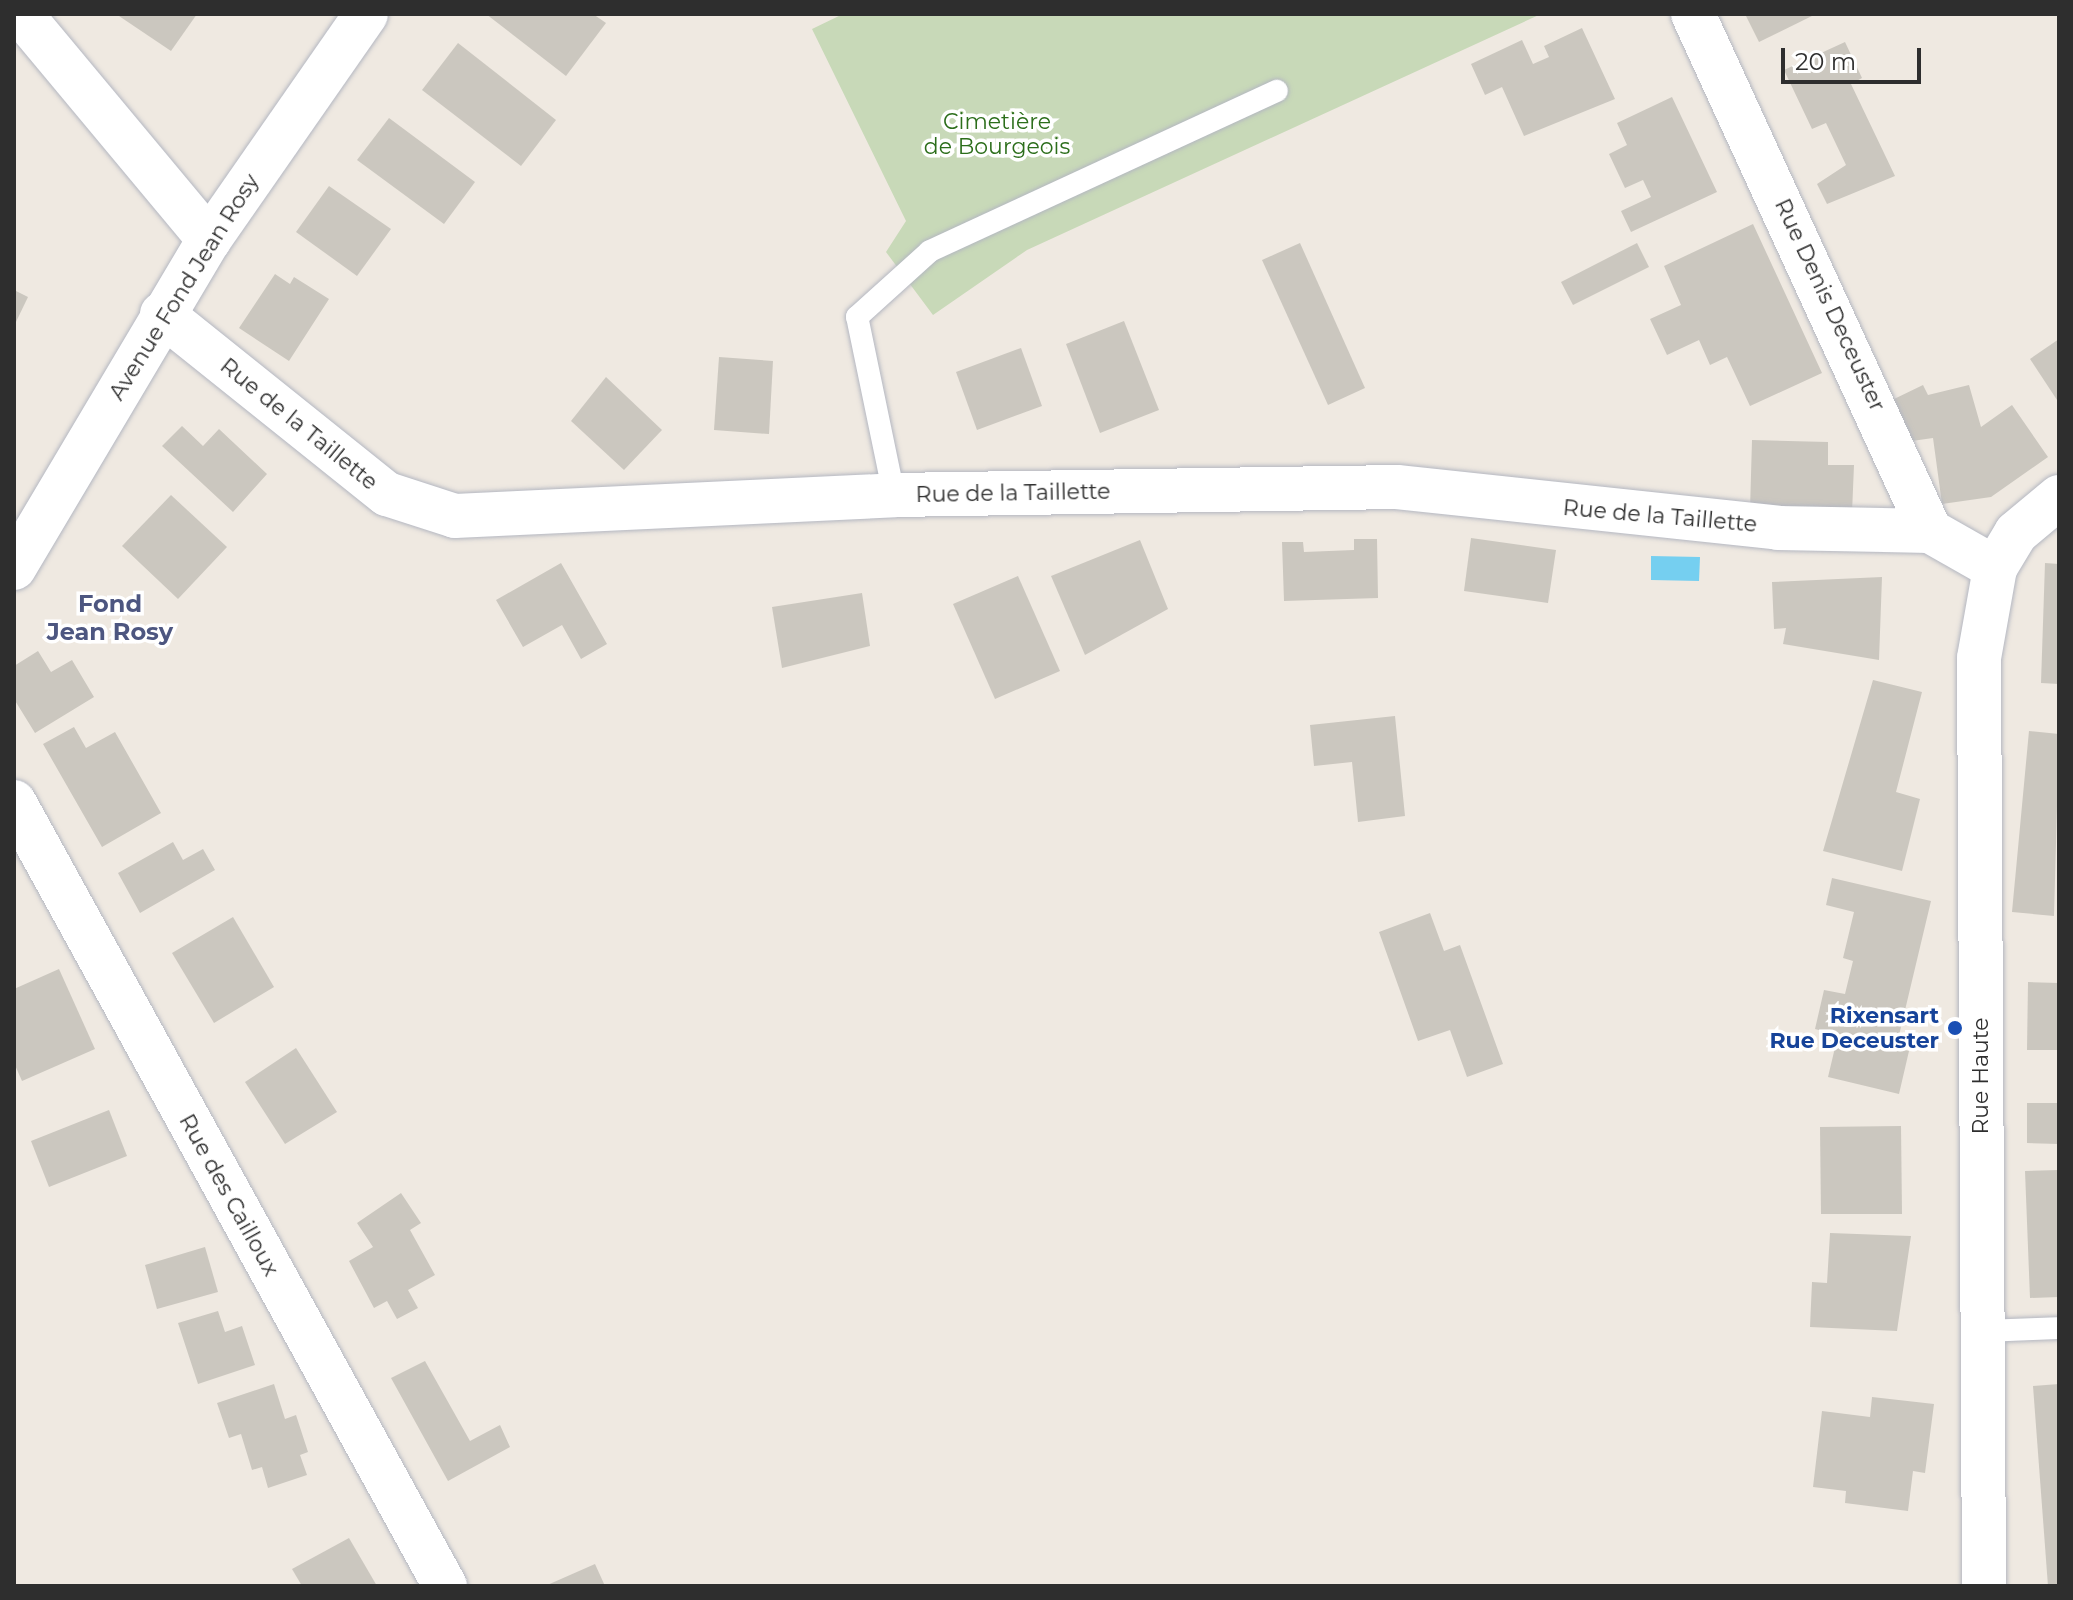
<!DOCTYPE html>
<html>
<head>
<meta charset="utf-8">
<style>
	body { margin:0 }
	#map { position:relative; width:2073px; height:1600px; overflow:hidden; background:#efe9e1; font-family:Montserrat,sans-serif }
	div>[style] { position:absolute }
	.cemetery>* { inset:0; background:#c8d9b8 }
	.water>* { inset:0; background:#75cff0 }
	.building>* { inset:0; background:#cbc7bf }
	.roads { filter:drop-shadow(0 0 2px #b4b7c1) drop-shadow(0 0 2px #b4b7c1) }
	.lane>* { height:22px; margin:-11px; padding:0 11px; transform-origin:11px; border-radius:11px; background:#fff }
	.street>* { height:44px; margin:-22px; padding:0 22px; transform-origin:22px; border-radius:22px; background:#fff }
	.secondary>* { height:44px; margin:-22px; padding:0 22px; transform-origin:22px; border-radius:22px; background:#fff }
	.dots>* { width:22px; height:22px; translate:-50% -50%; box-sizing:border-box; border:4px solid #fff; border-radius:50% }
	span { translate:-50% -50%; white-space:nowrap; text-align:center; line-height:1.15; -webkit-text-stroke:7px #fff; paint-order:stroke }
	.park-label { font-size:22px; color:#2c6e1b }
	.street-label { font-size:22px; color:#2e2e2e }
	.transit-label { font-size:22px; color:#164399; font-weight:700 }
	.right { translate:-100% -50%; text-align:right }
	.neighbourhood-label { font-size:24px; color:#4d5680; font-weight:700 }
	.frame { position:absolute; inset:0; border:16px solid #2e2e2e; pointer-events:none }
	.scale { position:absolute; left:1781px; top:48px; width:140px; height:36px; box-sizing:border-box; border:4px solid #2e2e2e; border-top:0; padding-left:10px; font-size:24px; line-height:28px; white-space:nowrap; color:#2e2e2e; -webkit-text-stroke:6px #fff; paint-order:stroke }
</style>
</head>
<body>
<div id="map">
	<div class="cemetery">
		<div style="clip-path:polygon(843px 14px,1541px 14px,1027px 250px,933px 315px,886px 252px,906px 221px,812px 29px)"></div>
	</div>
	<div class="water">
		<div style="clip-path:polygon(1651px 556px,1700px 557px,1699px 581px,1651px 580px)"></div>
	</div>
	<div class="building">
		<div style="clip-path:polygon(116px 14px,197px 14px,171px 51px)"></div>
		<div style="clip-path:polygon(486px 14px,593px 14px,606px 23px,566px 76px)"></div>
		<div style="clip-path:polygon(1745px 14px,1816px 14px,1759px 42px)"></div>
		<div style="clip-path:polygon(1582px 28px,1615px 99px,1524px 136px,1502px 87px,1485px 95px,1471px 64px,1522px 40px,1533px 64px,1549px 57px,1544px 46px)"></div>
		<div style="clip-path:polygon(1845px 42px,1862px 78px,1851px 84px,1895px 176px,1827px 204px,1817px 184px,1846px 165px,1826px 123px,1812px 129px,1784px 70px)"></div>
		<div style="clip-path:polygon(458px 43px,556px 120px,521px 166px,422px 90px)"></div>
		<div style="clip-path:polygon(1672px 97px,1717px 192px,1631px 232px,1621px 211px,1651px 197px,1643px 180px,1625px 188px,1609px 154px,1627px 145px,1617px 123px)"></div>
		<div style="clip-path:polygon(389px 118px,475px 182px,444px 224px,357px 160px)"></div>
		<div style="clip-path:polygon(329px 186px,391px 229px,357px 276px,296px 232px)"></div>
		<div style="clip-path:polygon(1753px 224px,1822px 373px,1750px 406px,1727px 357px,1710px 365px,1699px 340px,1667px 355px,1650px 319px,1681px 305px,1664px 266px)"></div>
		<div style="clip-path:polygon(1300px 243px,1365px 388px,1328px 405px,1262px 260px)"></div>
		<div style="clip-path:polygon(1637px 243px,1649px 267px,1573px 305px,1561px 282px)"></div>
		<div style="clip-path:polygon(275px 274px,290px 284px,294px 277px,329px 299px,289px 361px,239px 328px)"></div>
		<div style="clip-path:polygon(14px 290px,28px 297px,14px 326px)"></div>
		<div style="clip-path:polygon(1124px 321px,1159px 410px,1100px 433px,1066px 344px)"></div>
		<div style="clip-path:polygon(2059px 339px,2059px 403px,2030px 359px)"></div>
		<div style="clip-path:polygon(1021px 348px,1042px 406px,977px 430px,956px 372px)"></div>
		<div style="clip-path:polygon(719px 357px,773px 361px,769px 434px,714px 430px)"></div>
		<div style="clip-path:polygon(606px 377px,662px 430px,624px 470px,571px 421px)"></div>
		<div style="clip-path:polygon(1923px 385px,1928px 395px,1969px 385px,1981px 427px,2012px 405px,2048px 457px,1991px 497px,1942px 504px,1933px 438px,1912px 441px,1892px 400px)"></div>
		<div style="clip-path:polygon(182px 426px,203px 446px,219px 429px,267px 474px,233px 512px,162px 446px)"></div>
		<div style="clip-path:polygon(1752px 440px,1828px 442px,1828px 465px,1854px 465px,1852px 513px,1750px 510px)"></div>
		<div style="clip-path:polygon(171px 495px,227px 547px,178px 599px,122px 546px)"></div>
		<div style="clip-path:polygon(1471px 538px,1556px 550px,1548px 603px,1464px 591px)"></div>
		<div style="clip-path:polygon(1354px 539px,1377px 539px,1378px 598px,1284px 601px,1282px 542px,1303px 542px,1304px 552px,1354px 550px)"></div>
		<div style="clip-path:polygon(1140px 540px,1168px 609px,1085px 655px,1051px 576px)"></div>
		<div style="clip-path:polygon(561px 563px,607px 644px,581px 659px,562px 625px,523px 647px,496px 600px)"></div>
		<div style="clip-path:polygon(2045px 563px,2059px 564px,2059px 684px,2041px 683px)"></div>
		<div style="clip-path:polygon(1018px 576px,1060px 671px,995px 699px,953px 604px)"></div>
		<div style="clip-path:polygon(1882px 577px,1879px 660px,1783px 644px,1786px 628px,1774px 629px,1772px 582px)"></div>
		<div style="clip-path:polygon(862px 593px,870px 646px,782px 668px,772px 607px)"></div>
		<div style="clip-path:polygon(38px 651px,51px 672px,72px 660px,94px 697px,35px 733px,14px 699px,14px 666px)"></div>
		<div style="clip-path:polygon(1873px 680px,1922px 692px,1896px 792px,1920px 799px,1902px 871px,1823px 851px)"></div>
		<div style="clip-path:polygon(1395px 716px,1405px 816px,1358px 822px,1352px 762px,1314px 766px,1310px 725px)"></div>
		<div style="clip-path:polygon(74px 727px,86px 748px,115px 732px,161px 813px,102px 847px,43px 744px)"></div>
		<div style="clip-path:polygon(2029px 731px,2059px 734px,2054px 916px,2012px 912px)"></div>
		<div style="clip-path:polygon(173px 842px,183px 860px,203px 849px,215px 870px,140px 913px,118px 873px)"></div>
		<div style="clip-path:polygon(1832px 878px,1931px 901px,1896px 1048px,1909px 1051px,1899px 1094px,1828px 1077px,1838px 1035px,1815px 1029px,1824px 990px,1845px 994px,1853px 961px,1843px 958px,1854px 912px,1826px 905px)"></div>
		<div style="clip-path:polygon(1430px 913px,1444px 951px,1460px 945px,1503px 1064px,1467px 1077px,1450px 1030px,1418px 1041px,1379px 932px)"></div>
		<div style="clip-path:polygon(233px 917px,274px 987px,214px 1023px,172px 953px)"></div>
		<div style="clip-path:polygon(59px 969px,95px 1049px,22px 1081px,14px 1063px,14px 989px)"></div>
		<div style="clip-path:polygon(2028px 982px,2059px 983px,2059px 1050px,2027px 1050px)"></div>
		<div style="clip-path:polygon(296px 1048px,337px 1112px,285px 1144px,245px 1082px)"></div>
		<div style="clip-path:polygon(2027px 1103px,2059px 1103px,2059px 1144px,2027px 1143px)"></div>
		<div style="clip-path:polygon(109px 1110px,127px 1156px,49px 1187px,31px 1141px)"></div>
		<div style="clip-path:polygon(1901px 1126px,1902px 1214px,1821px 1214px,1820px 1127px)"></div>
		<div style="clip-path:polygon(2059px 1170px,2059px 1297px,2030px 1298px,2025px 1171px)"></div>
		<div style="clip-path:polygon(401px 1193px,421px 1223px,410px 1230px,435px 1275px,408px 1290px,418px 1308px,397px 1319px,387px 1301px,374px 1308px,349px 1261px,373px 1247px,357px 1223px)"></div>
		<div style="clip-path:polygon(1830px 1233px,1911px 1236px,1897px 1331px,1810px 1327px,1812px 1282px,1827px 1283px)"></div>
		<div style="clip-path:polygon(205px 1247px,218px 1292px,157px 1309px,145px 1265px)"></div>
		<div style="clip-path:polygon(218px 1311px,225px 1332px,242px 1326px,255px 1365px,198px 1384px,178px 1323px)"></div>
		<div style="clip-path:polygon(425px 1361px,470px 1441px,500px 1425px,510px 1447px,448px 1481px,391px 1378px)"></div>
		<div style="clip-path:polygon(274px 1384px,285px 1419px,296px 1415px,308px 1452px,300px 1455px,307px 1475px,268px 1488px,262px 1467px,252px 1470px,241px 1434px,229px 1438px,217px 1403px)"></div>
		<div style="clip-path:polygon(2059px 1384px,2059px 1586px,2048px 1586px,2033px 1386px)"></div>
		<div style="clip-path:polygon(1872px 1397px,1934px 1404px,1925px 1473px,1913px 1471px,1908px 1511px,1845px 1503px,1846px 1491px,1813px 1487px,1822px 1411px,1870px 1417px)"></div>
		<div style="clip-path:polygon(349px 1538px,377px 1586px,302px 1586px,292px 1569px)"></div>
		<div style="clip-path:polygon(595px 1564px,605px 1586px,545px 1586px)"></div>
	</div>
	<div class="roads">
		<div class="lane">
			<div style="left:894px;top:495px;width:182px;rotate:-101.7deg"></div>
			<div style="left:857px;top:317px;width:98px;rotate:-42.1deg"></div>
			<div style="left:930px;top:251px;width:382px;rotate:-24.8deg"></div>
			<div style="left:1982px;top:1331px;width:77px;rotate:-2.2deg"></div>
		</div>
		<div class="street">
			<div style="left:21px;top:14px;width:294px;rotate:50.2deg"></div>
			<div style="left:1693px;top:14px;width:569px;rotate:65.37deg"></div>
			<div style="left:1930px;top:531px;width:75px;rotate:29.6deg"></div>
			<div style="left:162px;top:314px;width:288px;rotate:38.7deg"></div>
			<div style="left:387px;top:494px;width:71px;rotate:17.9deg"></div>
			<div style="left:455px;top:516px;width:440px;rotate:-2.7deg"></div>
			<div style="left:894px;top:495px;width:503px;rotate:-0.91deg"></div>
			<div style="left:1397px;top:487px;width:383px;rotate:6.1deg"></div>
			<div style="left:1778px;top:528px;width:152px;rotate:1.1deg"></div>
			<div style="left:14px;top:568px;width:382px;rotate:-59.3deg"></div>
			<div style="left:209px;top:240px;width:275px;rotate:-55.2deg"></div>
			<div style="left:14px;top:802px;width:895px;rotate:61.2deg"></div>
		</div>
		<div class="secondary">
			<div style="left:1984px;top:1586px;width:928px;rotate:-90.31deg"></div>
			<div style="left:1979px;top:658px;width:91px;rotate:-79.9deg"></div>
			<div style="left:1995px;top:568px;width:41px;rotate:-59deg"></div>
			<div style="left:2016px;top:533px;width:56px;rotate:-39.9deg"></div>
		</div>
	</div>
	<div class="dots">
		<div style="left:1955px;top:1028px;background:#1a4fb4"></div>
	</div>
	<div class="park-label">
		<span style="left:997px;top:134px">Cimetière<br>de Bourgeois</span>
	</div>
	<div class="street-label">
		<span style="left:184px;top:287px;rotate:-58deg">Avenue Fond Jean Rosy</span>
		<span style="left:1830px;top:305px;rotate:65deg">Rue Denis Deceuster</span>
		<span style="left:299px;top:424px;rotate:39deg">Rue de la Taillette</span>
		<span style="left:1013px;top:493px;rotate:-1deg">Rue de la Taillette</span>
		<span style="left:1660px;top:516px;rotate:5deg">Rue de la Taillette</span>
		<span style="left:1981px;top:1076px;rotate:-90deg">Rue Haute</span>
		<span style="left:229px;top:1195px;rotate:61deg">Rue des Cailloux</span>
	</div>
	<div class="transit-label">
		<span class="right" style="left:1939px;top:1028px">Rixensart<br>Rue Deceuster</span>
	</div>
	<div class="neighbourhood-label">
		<span style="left:110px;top:618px">Fond<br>Jean Rosy</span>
	</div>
	<div class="frame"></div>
	<div class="scale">20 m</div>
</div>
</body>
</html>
